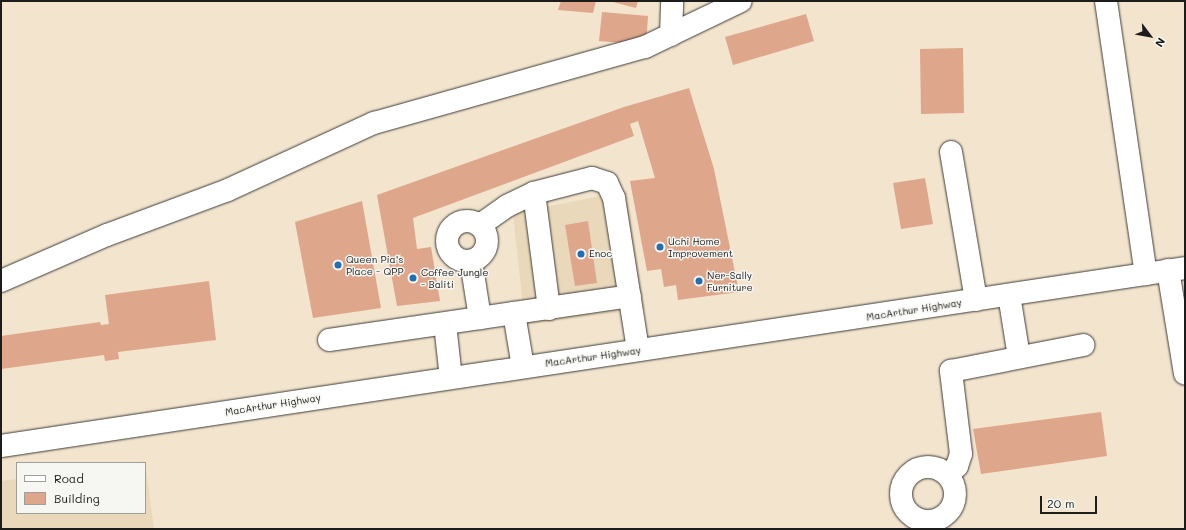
<!DOCTYPE html>
<html>
<head>
<meta charset="utf-8">
<style>
	body { margin:0 }
	#map { position:relative; width:1186px; height:530px; overflow:hidden; background:#f2e4cd; font-family:Mali,sans-serif }
	div>[style] { position:absolute }
	.built>* { inset:0; background:#ead8ba }
	.building>* { inset:0; background:#dea68a }
	.roads { filter:drop-shadow(0 0 1px #3c3a37) drop-shadow(0 0 1px #3c3a37) }
	.minor>* { height:22px; margin:-11px; padding:0 11px; transform-origin:11px; border-radius:11px; background:#fff }
	.minor>.ring { margin:-11px; padding:0; box-sizing:content-box; background:none; border:22px solid #fff; border-radius:50% }
	.highway>* { height:22px; margin:-11px; padding:0 11px; transform-origin:11px; border-radius:11px; background:#fff }
	.dots>* { width:11px; height:11px; translate:-50% -50%; box-sizing:border-box; border:2px solid #f6f6f2; border-radius:50% }
	span { translate:-50% -50%; white-space:nowrap; text-align:center; line-height:1.15; -webkit-text-stroke:3px #f6f6f2; paint-order:stroke }
	.poi-label { font-size:10px; color:#1c1c1c }
	.left { translate:0 -50%; text-align:left }
	.street-label { font-size:10px; color:#1c1c1c }
	.frame { position:absolute; inset:0; border:2px solid #1c1c1c; pointer-events:none }
	.legend { position:absolute; left:16px; top:462px; width:130px; height:52px; box-sizing:border-box; background:#f6f6f2; border:1px solid #9f9f9c; margin:0; padding:5px 7px; list-style:none; font-size:12px; color:#1c1c1c }
	.legend li { display:flex; align-items:center; gap:8px; height:20px }
	.legend b { width:20px; border:1px solid #9f9f9c }
	.north { position:absolute; left:1130px; top:16px; width:40px; height:40px; -webkit-text-stroke:3px #f6f6f2; paint-order:stroke; rotate:122deg; font-size:11px; font-weight:700; line-height:16px; text-align:center; color:#1c1c1c }
	.north::after { content:''; display:block; margin:auto; width:14px; height:18px; background:#1c1c1c; clip-path:polygon(50% 0,100% 100%,50% 72%,0 100%) }
	.scale { position:absolute; left:1040px; top:496px; width:57px; height:18px; box-sizing:border-box; border:2px solid #1c1c1c; border-top:0; padding-left:5px; font-size:12px; line-height:14px; white-space:nowrap; color:#1c1c1c; -webkit-text-stroke:3px #f6f6f2; paint-order:stroke }
</style>
</head>
<body>
<div id="map">
	<div class="built">
		<div style="clip-path:polygon(627px 191px,645px 309px,525px 325px,513px 213px)"></div>
		<div style="clip-path:polygon(145px 461px,154px 529px,1px 529px,1px 481px,17px 479px,17px 513px,145px 513px,145px 463px,134px 463px)"></div>
	</div>
	<div class="building">
		<div style="clip-path:polygon(561px 1px,596px 1px,593px 13px,558px 10px)"></div>
		<div style="clip-path:polygon(609px 1px,638px 1px,636px 8px)"></div>
		<div style="clip-path:polygon(602px 12px,648px 16px,646px 45px,599px 41px)"></div>
		<div style="clip-path:polygon(806px 14px,814px 41px,733px 65px,725px 37px)"></div>
		<div style="clip-path:polygon(963px 48px,964px 113px,921px 114px,920px 49px)"></div>
		<div style="clip-path:polygon(689px 88px,714px 169px,739px 292px,678px 300px,676px 285px,664px 287px,661px 269px,647px 271px,630px 181px,655px 178px,638px 121px,630px 124px,634px 136px,413px 218px,417px 249px,431px 247px,440px 301px,397px 306px,377px 195px,624px 107px)"></div>
		<div style="clip-path:polygon(925px 178px,933px 224px,901px 229px,893px 183px)"></div>
		<div style="clip-path:polygon(362px 201px,381px 308px,313px 318px,295px 222px)"></div>
		<div style="clip-path:polygon(588px 221px,597px 283px,575px 286px,565px 225px)"></div>
		<div style="clip-path:polygon(209px 281px,216px 340px,118px 352px,119px 359px,105px 361px,104px 355px,1px 369px,1px 336px,100px 322px,101px 325px,109px 324px,105px 295px)"></div>
		<div style="clip-path:polygon(1101px 412px,1107px 456px,981px 474px,973px 429px)"></div>
	</div>
	<div class="roads">
		<div class="minor">
			<div style="left:1106px;top:1px;width:276px;rotate:81.7deg"></div>
			<div style="left:671px;top:35px;width:34px;rotate:-88deg"></div>
			<div style="left:951px;top:152px;width:150px;rotate:80.4deg"></div>
			<div style="left:534px;top:193px;width:117px;rotate:82.6deg"></div>
			<div class="ring" style="left:447px;top:221px;width:18px;height:18px"></div>
			<div style="left:480px;top:225px;width:33px;rotate:-35deg"></div>
			<div style="left:507px;top:206px;width:30px;rotate:-26deg"></div>
			<div style="left:534px;top:193px;width:60px;rotate:-14.5deg"></div>
			<div style="left:592px;top:178px;width:16px;rotate:18deg"></div>
			<div style="left:607px;top:183px;width:17px;rotate:65deg"></div>
			<div style="left:614px;top:198px;width:154px;rotate:81deg"></div>
			<div style="left:471px;top:261px;width:58px;rotate:81deg"></div>
			<div style="left:1168px;top:270px;width:105px;rotate:80.7deg"></div>
			<div style="left:1px;top:281px;width:116px;rotate:-23.5deg"></div>
			<div style="left:107px;top:235px;width:129px;rotate:-20.4deg"></div>
			<div style="left:228px;top:190px;width:161px;rotate:-24.7deg"></div>
			<div style="left:374px;top:123px;width:281px;rotate:-15.7deg"></div>
			<div style="left:645px;top:47px;width:106px;rotate:-25.6deg"></div>
			<div style="left:1009px;top:295px;width:63px;rotate:80.8deg"></div>
			<div style="left:445px;top:324px;width:54px;rotate:83.7deg"></div>
			<div style="left:329px;top:340px;width:187px;rotate:-8.3deg"></div>
			<div style="left:523px;top:367px;width:55px;rotate:-99.5deg"></div>
			<div style="left:514px;top:313px;width:117px;rotate:-8.3deg"></div>
			<div class="ring" style="left:901px;top:467px;width:32px;height:32px"></div>
			<div style="left:948px;top:475px;width:13px;rotate:-45deg"></div>
			<div style="left:957px;top:466px;width:13px;rotate:-72deg"></div>
			<div style="left:961px;top:454px;width:84px;rotate:-96.9deg"></div>
			<div style="left:951px;top:371px;width:135px;rotate:-11.1deg"></div>
		</div>
		<div class="highway">
			<div style="left:1px;top:446px;width:1197px;rotate:-8.55deg"></div>
		</div>
	</div>
	<div class="dots">
		<div style="left:660px;top:247px;background:#1f6fb2"></div>
		<div style="left:581px;top:254px;background:#1f6fb2"></div>
		<div style="left:338px;top:265px;background:#1f6fb2"></div>
		<div style="left:413px;top:278px;background:#1f6fb2"></div>
		<div style="left:699px;top:281px;background:#1f6fb2"></div>
	</div>
	<div class="poi-label">
		<span class="left" style="left:668px;top:247px">Uchi Home<br>Improvement</span>
		<span class="left" style="left:589px;top:254px">Enoc</span>
		<span class="left" style="left:346px;top:265px">Queen Pia’s<br>Place - QPP</span>
		<span class="left" style="left:421px;top:278px">Coffee Jungle<br>- Baliti</span>
		<span class="left" style="left:707px;top:281px">Ner-Sally<br>Furniture</span>
	</div>
	<div class="street-label">
		<span style="left:914px;top:310px;rotate:-9deg">MacArthur Highway</span>
		<span style="left:593px;top:357px;rotate:-8deg">MacArthur Highway</span>
		<span style="left:273px;top:405px;rotate:-9deg">MacArthur Highway</span>
	</div>
	<div class="frame"></div>
	<ul class="legend">
	<li><b style="height:5px;background:#fff"></b>Road</li>
	<li><b style="height:11px;background:#dea68a"></b>Building</li>
	</ul>
	<div class="north">N</div>
	<div class="scale">20 m</div>
</div>
</body>
</html>
